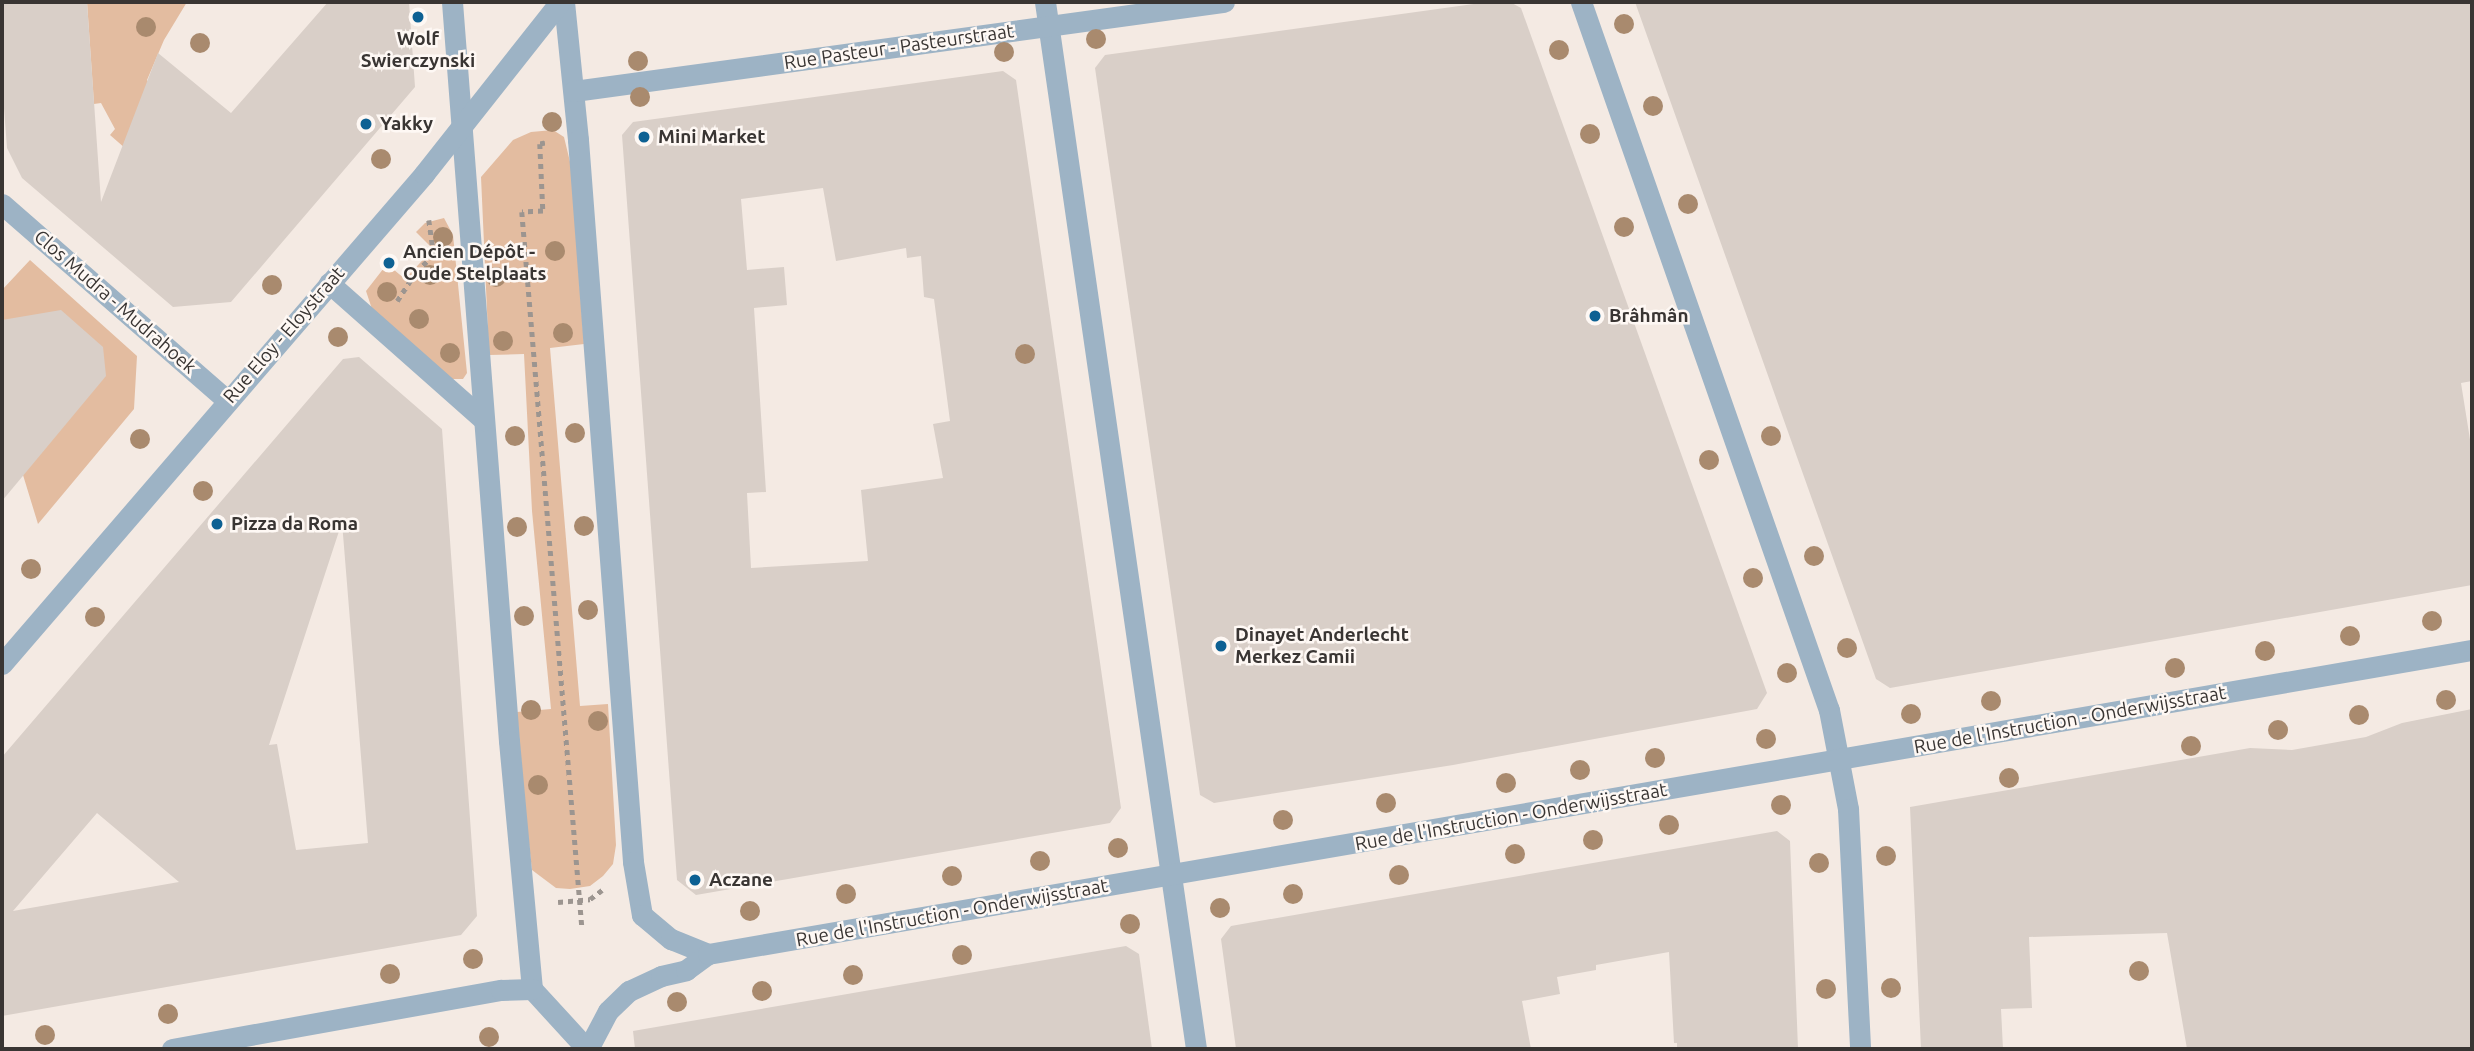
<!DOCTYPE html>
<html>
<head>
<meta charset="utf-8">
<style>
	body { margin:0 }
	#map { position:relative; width:2474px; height:1051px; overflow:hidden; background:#f4eae3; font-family:Ubuntu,sans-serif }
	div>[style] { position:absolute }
	.green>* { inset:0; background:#e3bca0 }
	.building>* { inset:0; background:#d9cfc8 }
	.path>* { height:4.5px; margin-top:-2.25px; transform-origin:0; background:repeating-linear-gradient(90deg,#9c9590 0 5px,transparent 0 10px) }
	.minor>* { height:21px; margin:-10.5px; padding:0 10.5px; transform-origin:10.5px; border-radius:10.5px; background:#9db3c5 }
	.trees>* { width:20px; height:20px; margin:-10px; border-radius:50%; background:#a98a6e }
	.dots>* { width:19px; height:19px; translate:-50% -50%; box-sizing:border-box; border:4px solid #fef8f4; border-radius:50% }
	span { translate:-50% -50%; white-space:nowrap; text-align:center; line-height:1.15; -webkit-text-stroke:5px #fef8f4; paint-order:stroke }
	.poi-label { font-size:19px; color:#393533; font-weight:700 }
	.left { translate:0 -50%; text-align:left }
	.street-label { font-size:19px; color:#393533 }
	.frame { position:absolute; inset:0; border:4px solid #393533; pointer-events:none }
</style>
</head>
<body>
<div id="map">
	<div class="green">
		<div style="clip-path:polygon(87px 2px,187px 2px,164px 40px,147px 80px,167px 117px,157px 176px,110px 135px,115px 129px,101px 103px,94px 104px)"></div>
		<div style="clip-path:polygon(553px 130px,564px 137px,571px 166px,584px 344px,550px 348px,580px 706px,608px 704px,616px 845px,613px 864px,603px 876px,590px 886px,570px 889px,556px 888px,532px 870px,526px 819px,517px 712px,551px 709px,532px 511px,524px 354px,489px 355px,481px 177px,513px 140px,531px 132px)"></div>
		<div style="clip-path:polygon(444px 218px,453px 235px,467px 373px,463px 379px,450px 379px,372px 309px,366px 291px,387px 264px,405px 279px,433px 249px,416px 232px,425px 223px)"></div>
		<div style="clip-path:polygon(30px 260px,137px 356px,134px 409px,38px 524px,23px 475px,34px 407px,2px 380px,2px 290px)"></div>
	</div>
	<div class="building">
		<div style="clip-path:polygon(2px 2px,87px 2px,101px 202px,158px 53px,231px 113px,328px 2px,409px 2px,415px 87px,231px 302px,173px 307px,22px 178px,7px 148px,2px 82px)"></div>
		<div style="clip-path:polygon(1488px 2px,1510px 2px,1521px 8px,1767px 693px,1757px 709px,1453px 765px,1214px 803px,1200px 795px,1095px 68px,1105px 55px)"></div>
		<div style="clip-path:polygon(1635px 2px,2472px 2px,2472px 381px,2461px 383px,2472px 452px,2472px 585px,1890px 688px,1876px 679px)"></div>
		<div style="clip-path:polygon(evenodd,1003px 71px,1016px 80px,1121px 808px,1110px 823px,696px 895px,677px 880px,622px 135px,633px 122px,1003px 71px,823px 188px,836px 261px,906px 248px,907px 258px,921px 256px,924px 297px,934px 299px,950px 421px,933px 424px,943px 478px,861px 490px,868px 561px,751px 568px,747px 493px,766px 492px,754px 308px,787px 305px,784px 267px,747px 270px,741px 199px,823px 188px)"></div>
		<div style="clip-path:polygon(61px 310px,103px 347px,106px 376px,2px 501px,2px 320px)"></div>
		<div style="clip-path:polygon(evenodd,359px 357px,442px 429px,477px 916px,461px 935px,2px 1016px,2px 757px,343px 359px,359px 357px,342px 522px,368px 843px,296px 850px,277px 744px,269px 745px,342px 522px,359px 357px,97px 813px,179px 882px,13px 911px,97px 813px)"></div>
		<div style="clip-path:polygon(2472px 709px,2472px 1049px,2187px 1049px,2167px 933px,2029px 937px,2032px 1008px,2001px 1009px,2003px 1049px,1921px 1049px,1910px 807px,2250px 748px,2292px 750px,2366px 737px,2402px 723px)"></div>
		<div style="clip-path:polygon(1777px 831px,1790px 841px,1798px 1049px,1677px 1049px,1677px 1043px,1674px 1043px,1669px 952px,1596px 965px,1596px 970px,1557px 977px,1560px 994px,1522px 1001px,1531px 1049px,1236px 1049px,1221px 939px,1231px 926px)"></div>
		<div style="clip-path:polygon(1126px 946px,1139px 954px,1152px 1049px,635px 1049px,633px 1031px)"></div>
	</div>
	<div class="path">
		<div style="left:545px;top:143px;width:5px;rotate:169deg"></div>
		<div style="left:540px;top:144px;width:67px;rotate:87.4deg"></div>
		<div style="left:543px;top:211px;width:21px;rotate:177deg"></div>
		<div style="left:522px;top:212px;width:718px;rotate:85.2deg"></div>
		<div style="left:429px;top:220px;width:35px;rotate:82deg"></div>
		<div style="left:506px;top:252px;width:19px;rotate:-3deg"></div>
		<div style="left:397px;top:301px;width:35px;rotate:-57deg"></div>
		<div style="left:416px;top:272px;width:24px;rotate:-45deg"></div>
		<div style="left:558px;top:902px;width:32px;rotate:-5deg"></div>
		<div style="left:590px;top:899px;width:15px;rotate:-37deg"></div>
	</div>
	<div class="minor">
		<div style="left:452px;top:2px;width:741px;rotate:85.59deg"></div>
		<div style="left:509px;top:741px;width:249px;rotate:84.7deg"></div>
		<div style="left:564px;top:2px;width:139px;rotate:84.2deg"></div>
		<div style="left:578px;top:140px;width:724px;rotate:85.64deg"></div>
		<div style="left:633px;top:862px;width:54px;rotate:80.4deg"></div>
		<div style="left:642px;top:915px;width:38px;rotate:40deg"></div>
		<div style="left:671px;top:939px;width:40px;rotate:22deg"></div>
		<div style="left:1045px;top:2px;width:1058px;rotate:81.79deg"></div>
		<div style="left:1581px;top:2px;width:750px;rotate:70.7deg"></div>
		<div style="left:1829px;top:710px;width:101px;rotate:79.1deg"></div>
		<div style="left:1848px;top:809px;width:240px;rotate:87.1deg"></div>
		<div style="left:574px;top:91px;width:656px;rotate:-7.8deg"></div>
		<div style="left:2px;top:204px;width:298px;rotate:41.1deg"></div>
		<div style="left:329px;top:283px;width:207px;rotate:41.5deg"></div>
		<div style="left:2px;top:664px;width:647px;rotate:-49.26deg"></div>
		<div style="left:424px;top:174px;width:219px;rotate:-51.7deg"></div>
		<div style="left:532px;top:989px;width:81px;rotate:47.5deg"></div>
		<div style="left:172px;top:1049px;width:334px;rotate:-10.2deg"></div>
		<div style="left:501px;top:990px;width:31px;rotate:-2deg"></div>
		<div style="left:588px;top:1049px;width:43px;rotate:-62.2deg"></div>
		<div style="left:608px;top:1011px;width:29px;rotate:-44deg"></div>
		<div style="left:629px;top:991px;width:35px;rotate:-25deg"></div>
		<div style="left:661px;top:976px;width:26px;rotate:-13deg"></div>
		<div style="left:686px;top:970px;width:27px;rotate:-36deg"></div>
		<div style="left:708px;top:954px;width:1790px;rotate:-9.78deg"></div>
	</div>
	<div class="trees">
		<div style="left:1624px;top:24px"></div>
		<div style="left:146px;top:27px"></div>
		<div style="left:1096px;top:39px"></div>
		<div style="left:200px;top:43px"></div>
		<div style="left:1559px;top:50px"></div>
		<div style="left:1004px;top:52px"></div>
		<div style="left:638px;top:61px"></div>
		<div style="left:640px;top:97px"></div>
		<div style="left:1653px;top:106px"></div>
		<div style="left:552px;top:122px"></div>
		<div style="left:1590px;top:134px"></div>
		<div style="left:381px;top:159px"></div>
		<div style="left:1688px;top:204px"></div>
		<div style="left:1624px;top:227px"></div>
		<div style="left:443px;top:237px"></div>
		<div style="left:555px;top:251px"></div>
		<div style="left:430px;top:275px"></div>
		<div style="left:496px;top:277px"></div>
		<div style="left:272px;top:285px"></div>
		<div style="left:387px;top:292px"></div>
		<div style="left:419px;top:319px"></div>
		<div style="left:563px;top:333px"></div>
		<div style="left:338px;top:337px"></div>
		<div style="left:503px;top:341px"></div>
		<div style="left:450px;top:353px"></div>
		<div style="left:1025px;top:354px"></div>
		<div style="left:575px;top:433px"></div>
		<div style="left:515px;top:436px"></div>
		<div style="left:1771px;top:436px"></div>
		<div style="left:140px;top:439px"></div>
		<div style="left:1709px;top:460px"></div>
		<div style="left:203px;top:491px"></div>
		<div style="left:584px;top:526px"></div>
		<div style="left:517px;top:527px"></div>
		<div style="left:1814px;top:556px"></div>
		<div style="left:31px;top:569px"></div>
		<div style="left:1753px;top:578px"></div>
		<div style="left:588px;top:610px"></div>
		<div style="left:524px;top:616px"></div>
		<div style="left:95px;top:617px"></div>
		<div style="left:2432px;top:621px"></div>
		<div style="left:2350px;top:636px"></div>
		<div style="left:1847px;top:648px"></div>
		<div style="left:2265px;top:651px"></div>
		<div style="left:2175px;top:668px"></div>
		<div style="left:1787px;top:673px"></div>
		<div style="left:2446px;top:700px"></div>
		<div style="left:1991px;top:701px"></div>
		<div style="left:531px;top:710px"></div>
		<div style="left:1911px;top:714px"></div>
		<div style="left:2359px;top:715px"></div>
		<div style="left:598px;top:721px"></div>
		<div style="left:2278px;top:730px"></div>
		<div style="left:1766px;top:739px"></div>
		<div style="left:2191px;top:746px"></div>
		<div style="left:1655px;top:758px"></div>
		<div style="left:1580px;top:770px"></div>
		<div style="left:2009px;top:778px"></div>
		<div style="left:1506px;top:783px"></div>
		<div style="left:538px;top:785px"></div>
		<div style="left:1386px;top:803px"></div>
		<div style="left:1781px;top:805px"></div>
		<div style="left:1283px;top:820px"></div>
		<div style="left:1669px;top:825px"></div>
		<div style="left:1593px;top:840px"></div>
		<div style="left:1118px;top:848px"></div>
		<div style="left:1515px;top:854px"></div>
		<div style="left:1886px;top:856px"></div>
		<div style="left:1040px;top:861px"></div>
		<div style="left:1819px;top:863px"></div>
		<div style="left:1399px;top:875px"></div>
		<div style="left:952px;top:876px"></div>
		<div style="left:846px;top:894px"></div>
		<div style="left:1293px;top:894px"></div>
		<div style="left:1220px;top:908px"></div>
		<div style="left:750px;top:911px"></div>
		<div style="left:1130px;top:924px"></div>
		<div style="left:962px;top:955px"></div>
		<div style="left:473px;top:959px"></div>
		<div style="left:2139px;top:971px"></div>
		<div style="left:390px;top:974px"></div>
		<div style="left:853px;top:975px"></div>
		<div style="left:1891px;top:988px"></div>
		<div style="left:1826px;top:989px"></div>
		<div style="left:762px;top:991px"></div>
		<div style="left:677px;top:1002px"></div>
		<div style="left:168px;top:1014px"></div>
		<div style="left:45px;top:1035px"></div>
		<div style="left:489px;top:1037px"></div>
	</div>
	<div class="dots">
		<div style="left:418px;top:17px;background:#0e6193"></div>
		<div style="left:366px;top:124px;background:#0e6193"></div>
		<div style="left:644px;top:137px;background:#0e6193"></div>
		<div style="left:389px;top:263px;background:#0e6193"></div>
		<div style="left:1595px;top:316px;background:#0e6193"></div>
		<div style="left:217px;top:524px;background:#0e6193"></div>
		<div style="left:1221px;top:646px;background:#0e6193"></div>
		<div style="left:695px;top:880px;background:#0e6193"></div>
	</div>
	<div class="poi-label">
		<span style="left:418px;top:50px">Wolf<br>Swierczynski</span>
		<span class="left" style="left:380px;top:124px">Yakky</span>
		<span class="left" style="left:658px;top:137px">Mini Market</span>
		<span class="left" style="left:403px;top:263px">Ancien Dépôt -<br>Oude Stelplaats</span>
		<span class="left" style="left:1609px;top:316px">Brâhmân</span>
		<span class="left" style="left:231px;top:524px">Pizza da Roma</span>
		<span class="left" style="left:1235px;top:646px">Dinayet Anderlecht<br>Merkez Camii</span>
		<span class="left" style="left:709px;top:880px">Aczane</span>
	</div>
	<div class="street-label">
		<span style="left:899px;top:47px;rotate:-8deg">Rue Pasteur - Pasteurstraat</span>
		<span style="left:115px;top:302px;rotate:41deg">Clos Mudra - Mudrahoek</span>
		<span style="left:284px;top:335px;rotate:-49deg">Rue Eloy - Eloystraat</span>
		<span style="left:2070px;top:720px;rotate:-10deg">Rue de l'Instruction - Onderwijsstraat</span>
		<span style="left:1511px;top:817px;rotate:-10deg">Rue de l'Instruction - Onderwijsstraat</span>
		<span style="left:952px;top:913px;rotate:-10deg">Rue de l'Instruction - Onderwijsstraat</span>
	</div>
	<div class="frame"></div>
</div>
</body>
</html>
